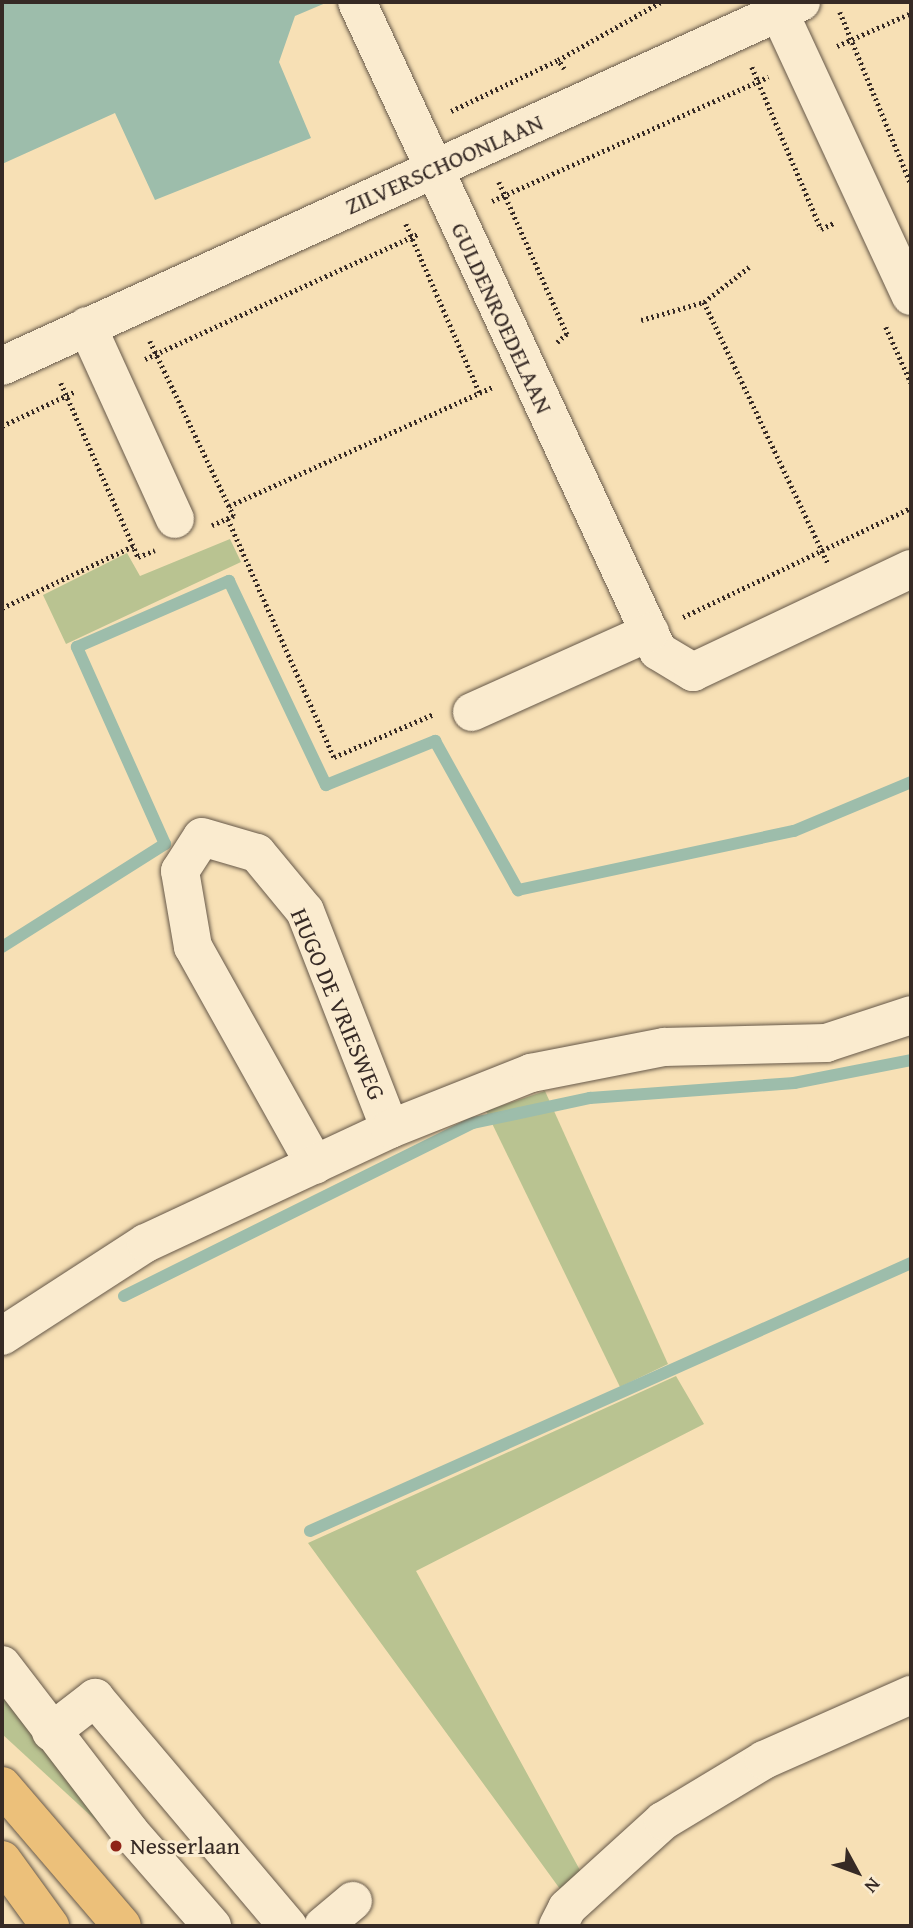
<!DOCTYPE html>
<html>
<head>
<meta charset="utf-8">
<style>
	body { margin:0 }
	#map { position:relative; width:913px; height:1928px; overflow:hidden; background:#f7e0b5; font-family:"Gentium Book Plus",serif }
	div>[style] { position:absolute }
	.green>* { inset:0; background:#b9c391 }
	.water>* { inset:0; background:#9dbdab }
	.stream>* { height:12px; margin:-6px; padding:0 6px; transform-origin:6px; border-radius:6px; background:#9dbdab }
	.path>* { height:4.5px; margin-top:-2.25px; transform-origin:0; background:repeating-linear-gradient(90deg,#362a25 0 2px,transparent 0 5.5px) }
	.roads { filter:drop-shadow(0 0 2px #665849) drop-shadow(0 0 2px #665849) }
	.minor>* { height:38px; margin:-19px; padding:0 19px; transform-origin:19px; border-radius:19px; background:#faebcf }
	.major>* { height:38px; margin:-19px; padding:0 19px; transform-origin:19px; border-radius:19px; background:#ecc07a }
	.dots>* { width:19px; height:19px; translate:-50% -50%; box-sizing:border-box; border:4px solid #faebcf; border-radius:50% }
	span { translate:-50% -50%; white-space:nowrap; text-align:center; line-height:1.15; -webkit-text-stroke:6px #faebcf; paint-order:stroke }
	.street-label { font-size:24px; color:#362a25 }
	.poi-label { font-size:24px; color:#362a25 }
	.left { translate:0 -50%; text-align:left }
	.frame { position:absolute; inset:0; border:4px solid #362a25; pointer-events:none }
	.north { position:absolute; left:822px; top:1837px; width:70px; height:70px; -webkit-text-stroke:5px #faebcf; paint-order:stroke; rotate:131deg; font-size:19px; font-weight:700; line-height:28px; text-align:center; color:#362a25 }
	.north::after { content:''; display:block; margin:auto; width:24px; height:32px; background:#362a25; clip-path:polygon(50% 0,100% 100%,50% 72%,0 100%) }
</style>
</head>
<body>
<div id="map">
	<div class="green">
		<div style="clip-path:polygon(230px 539px,241px 562px,66px 644px,43px 595px,127px 553px,140px 576px)"></div>
		<div style="clip-path:polygon(545px 1091px,668px 1364px,620px 1387px,486px 1111px)"></div>
		<div style="clip-path:polygon(676px 1376px,704px 1424px,416px 1571px,581px 1872px,560px 1889px,308px 1543px)"></div>
		<div style="clip-path:polygon(2px 1696px,103px 1827px,2px 1734px)"></div>
	</div>
	<div class="water">
		<div style="clip-path:polygon(2px 2px,328px 2px,295px 16px,279px 62px,311px 138px,155px 200px,115px 113px,2px 164px)"></div>
	</div>
	<div class="stream">
		<div style="left:2px;top:947px;width:193px;rotate:-32.3deg"></div>
		<div style="left:165px;top:844px;width:216px;rotate:-114.1deg"></div>
		<div style="left:77px;top:647px;width:166px;rotate:-23.5deg"></div>
		<div style="left:229px;top:581px;width:226px;rotate:64.6deg"></div>
		<div style="left:326px;top:785px;width:118px;rotate:-22deg"></div>
		<div style="left:435px;top:741px;width:171px;rotate:60.9deg"></div>
		<div style="left:518px;top:890px;width:282px;rotate:-12.1deg"></div>
		<div style="left:794px;top:831px;width:127px;rotate:-22.7deg"></div>
		<div style="left:124px;top:1296px;width:390px;rotate:-26.4deg"></div>
		<div style="left:473px;top:1123px;width:120px;rotate:-12.1deg"></div>
		<div style="left:590px;top:1098px;width:205px;rotate:-4.2deg"></div>
		<div style="left:794px;top:1083px;width:119px;rotate:-11.1deg"></div>
		<div style="left:310px;top:1531px;width:658px;rotate:-24.03deg"></div>
	</div>
	<div class="path">
		<div style="left:840px;top:12px;width:186px;rotate:67.6deg"></div>
		<div style="left:837px;top:46px;width:81px;rotate:-24deg"></div>
		<div style="left:752px;top:67px;width:176px;rotate:66.9deg"></div>
		<div style="left:821px;top:229px;width:14px;rotate:-25deg"></div>
		<div style="left:564px;top:69px;width:11px;rotate:-124deg"></div>
		<div style="left:558px;top:60px;width:118px;rotate:-29.4deg"></div>
		<div style="left:451px;top:111px;width:119px;rotate:-25.5deg"></div>
		<div style="left:499px;top:182px;width:167px;rotate:65.9deg"></div>
		<div style="left:567px;top:334px;width:13px;rotate:138deg"></div>
		<div style="left:492px;top:201px;width:303px;rotate:-24.2deg"></div>
		<div style="left:406px;top:224px;width:184px;rotate:66.4deg"></div>
		<div style="left:704px;top:302px;width:291px;rotate:64.6deg"></div>
		<div style="left:641px;top:320px;width:66px;rotate:-15.9deg"></div>
		<div style="left:704px;top:302px;width:57px;rotate:-37.9deg"></div>
		<div style="left:886px;top:327px;width:61px;rotate:65.9deg"></div>
		<div style="left:150px;top:341px;width:194px;rotate:64.4deg"></div>
		<div style="left:234px;top:516px;width:24px;rotate:156deg"></div>
		<div style="left:145px;top:359px;width:302px;rotate:-24.6deg"></div>
		<div style="left:61px;top:383px;width:190px;rotate:66.1deg"></div>
		<div style="left:138px;top:557px;width:18px;rotate:-22deg"></div>
		<div style="left:2px;top:426px;width:80px;rotate:-25.3deg"></div>
		<div style="left:229px;top:506px;width:290px;rotate:-24.3deg"></div>
		<div style="left:228px;top:519px;width:261px;rotate:66deg"></div>
		<div style="left:334px;top:757px;width:109px;rotate:-23.3deg"></div>
		<div style="left:2px;top:608px;width:145px;rotate:-25.3deg"></div>
		<div style="left:683px;top:617px;width:253px;rotate:-25.6deg"></div>
	</div>
	<div class="roads">
		<div class="minor">
			<div style="left:357px;top:2px;width:715px;rotate:65.12deg"></div>
			<div style="left:658px;top:651px;width:41px;rotate:31deg"></div>
			<div style="left:693px;top:672px;width:241px;rotate:-25.3deg"></div>
			<div style="left:779px;top:12px;width:313px;rotate:65.1deg"></div>
			<div style="left:87px;top:326px;width:212px;rotate:65.5deg"></div>
			<div style="left:2px;top:366px;width:878px;rotate:-24.49deg"></div>
			<div style="left:472px;top:712px;width:195px;rotate:-24.2deg"></div>
			<div style="left:315px;top:1165px;width:250px;rotate:-119.2deg"></div>
			<div style="left:193px;top:947px;width:77px;rotate:-99.7deg"></div>
			<div style="left:180px;top:871px;width:40px;rotate:-57.1deg"></div>
			<div style="left:202px;top:837px;width:57px;rotate:16.2deg"></div>
			<div style="left:257px;top:853px;width:75px;rotate:50.4deg"></div>
			<div style="left:305px;top:911px;width:234px;rotate:68.7deg"></div>
			<div style="left:2px;top:1336px;width:171px;rotate:-32.9deg"></div>
			<div style="left:146px;top:1243px;width:269px;rotate:-25deg"></div>
			<div style="left:390px;top:1129px;width:152px;rotate:-21.7deg"></div>
			<div style="left:531px;top:1073px;width:136px;rotate:-11.1deg"></div>
			<div style="left:664px;top:1047px;width:162px;rotate:-1.4deg"></div>
			<div style="left:826px;top:1043px;width:89px;rotate:-18.2deg"></div>
			<div style="left:2px;top:1665px;width:210px;rotate:52.5deg"></div>
			<div style="left:130px;top:1832px;width:125px;rotate:48.9deg"></div>
			<div style="left:51px;top:1732px;width:56px;rotate:-37.7deg"></div>
			<div style="left:95px;top:1698px;width:299px;rotate:49.8deg"></div>
			<div style="left:323px;top:1926px;width:39px;rotate:-40deg"></div>
			<div style="left:558px;top:1926px;width:20px;rotate:-63deg"></div>
			<div style="left:567px;top:1908px;width:130px;rotate:-42.2deg"></div>
			<div style="left:663px;top:1821px;width:118px;rotate:-31.1deg"></div>
			<div style="left:764px;top:1760px;width:161px;rotate:-23.9deg"></div>
		</div>
		<div class="major">
			<div style="left:2px;top:1786px;width:184px;rotate:49.4deg"></div>
			<div style="left:2px;top:1860px;width:82px;rotate:54deg"></div>
		</div>
	</div>
	<div class="dots">
		<div style="left:116px;top:1846px;background:#8f2418"></div>
	</div>
	<div class="street-label">
		<span style="left:444px;top:164px;rotate:-24deg">ZILVERSCHOONLAAN</span>
		<span style="left:502px;top:318px;rotate:65deg">GULDENROEDELAAN</span>
		<span style="left:338px;top:1004px;rotate:67deg">HUGO DE VRIESWEG</span>
	</div>
	<div class="poi-label">
		<span class="left" style="left:130px;top:1846px">Nesserlaan</span>
	</div>
	<div class="frame"></div>
	<div class="north">N</div>
</div>
</body>
</html>
